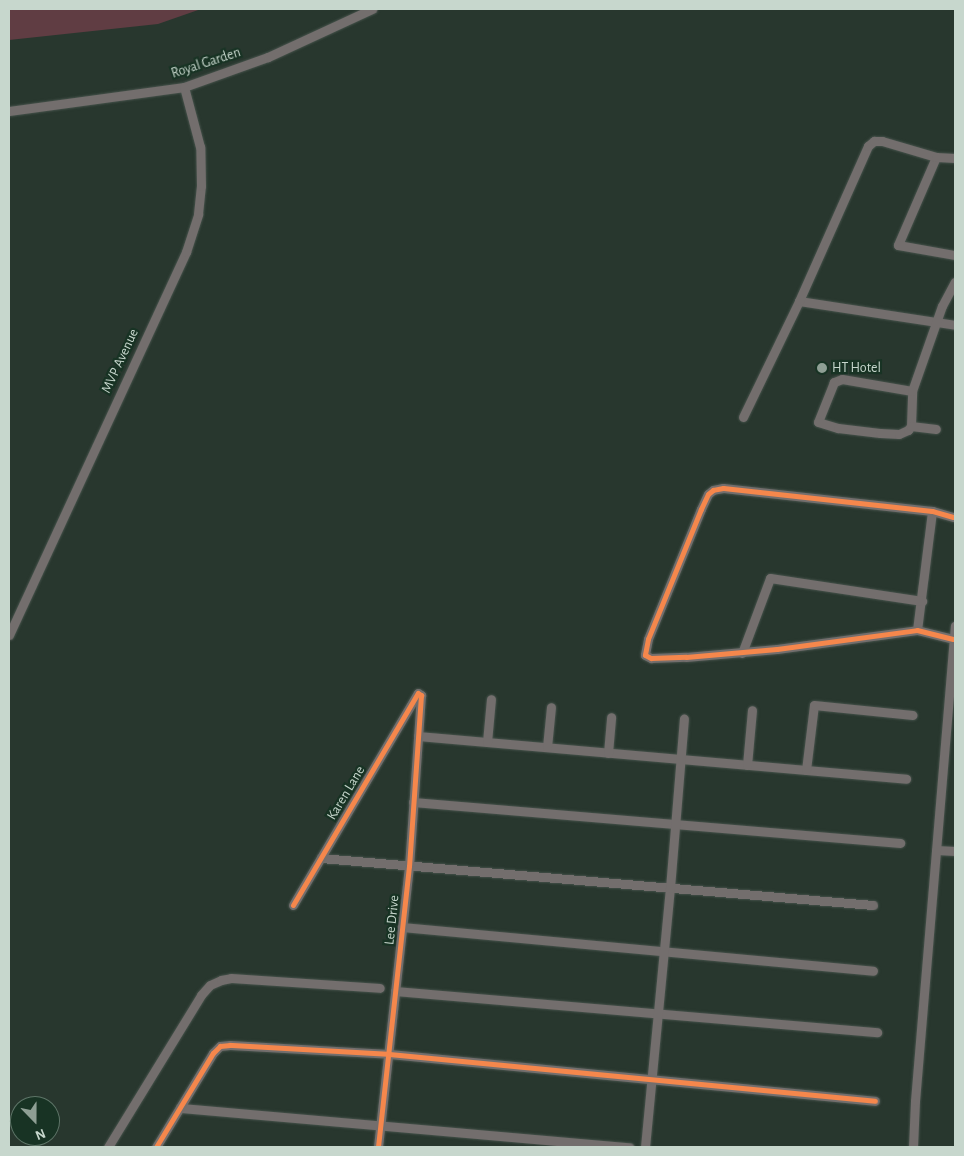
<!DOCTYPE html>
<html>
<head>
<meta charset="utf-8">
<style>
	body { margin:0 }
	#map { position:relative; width:964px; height:1156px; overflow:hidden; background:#28372e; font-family:"Alegreya Sans",sans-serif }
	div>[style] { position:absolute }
	.green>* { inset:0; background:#603d43 }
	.roads { filter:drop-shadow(0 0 1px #46524b) drop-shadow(0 0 1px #46524b) }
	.minor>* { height:9px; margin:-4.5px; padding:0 4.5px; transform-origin:4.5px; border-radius:4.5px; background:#736e6d }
	.cycleway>* { height:5px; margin:-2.5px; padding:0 2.5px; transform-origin:2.5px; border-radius:2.5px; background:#f5874c }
	.dots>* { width:14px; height:14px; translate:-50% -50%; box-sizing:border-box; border:2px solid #183324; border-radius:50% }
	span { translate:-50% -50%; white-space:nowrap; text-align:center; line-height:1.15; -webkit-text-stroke:4.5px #183324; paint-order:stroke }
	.street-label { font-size:14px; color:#c7d7cd }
	.poi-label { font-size:14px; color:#c7d7cd }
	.left { translate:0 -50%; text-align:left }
	.frame { position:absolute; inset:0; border:10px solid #c7d7cd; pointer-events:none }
	.north { position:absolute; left:10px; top:1096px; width:50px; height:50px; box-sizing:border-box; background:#183324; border:1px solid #5e7568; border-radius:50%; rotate:158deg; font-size:14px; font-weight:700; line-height:20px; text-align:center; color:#c7d7cd }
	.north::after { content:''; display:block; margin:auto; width:18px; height:22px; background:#8f9f95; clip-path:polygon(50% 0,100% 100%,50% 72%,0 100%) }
</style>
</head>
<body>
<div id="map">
	<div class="green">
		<div style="clip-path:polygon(9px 9px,201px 9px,158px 24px,9px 40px)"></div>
	</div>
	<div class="roads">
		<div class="minor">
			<div style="left:9px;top:111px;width:177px;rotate:-7.8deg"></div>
			<div style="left:184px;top:87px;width:89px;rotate:-19.7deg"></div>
			<div style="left:268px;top:57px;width:115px;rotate:-24.8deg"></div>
			<div style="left:936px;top:157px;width:96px;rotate:113.4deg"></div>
			<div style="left:898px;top:245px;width:58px;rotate:10deg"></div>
			<div style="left:799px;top:301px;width:158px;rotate:8.7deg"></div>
			<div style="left:912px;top:391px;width:71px;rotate:-170.3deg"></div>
			<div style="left:842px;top:379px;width:9px;rotate:159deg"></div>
			<div style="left:834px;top:382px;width:43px;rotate:111.8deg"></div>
			<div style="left:818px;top:422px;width:21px;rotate:17deg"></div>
			<div style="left:838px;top:428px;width:42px;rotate:6.8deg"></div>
			<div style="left:880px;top:433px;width:19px;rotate:3deg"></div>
			<div style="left:899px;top:434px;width:10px;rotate:-24deg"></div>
			<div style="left:908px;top:430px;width:5px;rotate:-53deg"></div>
			<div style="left:911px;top:426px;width:35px;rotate:-88deg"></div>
			<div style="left:912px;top:391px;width:90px;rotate:-70.6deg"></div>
			<div style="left:942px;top:306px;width:27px;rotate:-62deg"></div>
			<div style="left:743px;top:417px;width:129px;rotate:-64.2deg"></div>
			<div style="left:799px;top:301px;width:170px;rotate:-66deg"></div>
			<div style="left:868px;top:146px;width:8px;rotate:-40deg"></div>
			<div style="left:874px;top:141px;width:8px"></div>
			<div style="left:882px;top:141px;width:56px;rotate:16.5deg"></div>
			<div style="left:936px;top:157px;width:19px;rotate:3deg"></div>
			<div style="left:911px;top:426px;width:25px;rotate:7deg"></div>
			<div style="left:953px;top:517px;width:22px;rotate:-164deg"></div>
			<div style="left:932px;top:511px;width:210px;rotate:-173.7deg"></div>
			<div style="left:723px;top:488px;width:10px;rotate:169deg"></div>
			<div style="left:713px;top:490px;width:6px;rotate:141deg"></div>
			<div style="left:708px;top:494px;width:17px;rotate:115deg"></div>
			<div style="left:701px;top:509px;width:140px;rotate:112.2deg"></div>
			<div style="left:648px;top:639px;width:16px;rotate:101deg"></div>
			<div style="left:645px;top:655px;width:7px;rotate:27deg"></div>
			<div style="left:651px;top:658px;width:35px;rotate:-2deg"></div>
			<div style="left:686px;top:657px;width:91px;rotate:-5deg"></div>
			<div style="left:777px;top:649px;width:141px;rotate:-7.7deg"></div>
			<div style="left:917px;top:630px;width:37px;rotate:14deg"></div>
			<div style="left:917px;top:630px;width:120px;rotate:-82.8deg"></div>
			<div style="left:9px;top:635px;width:422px;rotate:-65.2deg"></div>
			<div style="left:186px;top:252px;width:40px;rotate:-72deg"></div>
			<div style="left:198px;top:214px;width:28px;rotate:-84deg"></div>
			<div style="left:201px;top:186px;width:39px;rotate:-91deg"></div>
			<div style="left:200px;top:147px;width:62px;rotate:-104.9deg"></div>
			<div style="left:742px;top:653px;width:80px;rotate:-69.5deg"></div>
			<div style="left:770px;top:578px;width:154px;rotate:8.6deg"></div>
			<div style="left:418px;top:736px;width:490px;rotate:5deg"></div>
			<div style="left:487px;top:742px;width:43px;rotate:-84.7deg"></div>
			<div style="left:547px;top:747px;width:40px;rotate:-84.3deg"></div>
			<div style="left:608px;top:753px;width:36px;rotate:-85deg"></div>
			<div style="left:747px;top:765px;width:55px;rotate:-84.8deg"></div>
			<div style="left:806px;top:770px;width:65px;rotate:-83deg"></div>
			<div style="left:814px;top:705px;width:99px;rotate:5.8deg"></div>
			<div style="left:413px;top:802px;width:489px;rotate:4.8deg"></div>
			<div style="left:936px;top:850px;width:19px;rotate:3deg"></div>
			<div style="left:321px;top:858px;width:554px;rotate:4.87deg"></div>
			<div style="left:293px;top:905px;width:246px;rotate:-59.5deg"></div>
			<div style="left:418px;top:693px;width:4px;rotate:34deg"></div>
			<div style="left:421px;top:695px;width:171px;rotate:94deg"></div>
			<div style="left:409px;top:866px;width:283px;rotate:96.3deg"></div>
			<div style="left:402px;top:927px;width:473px;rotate:5.3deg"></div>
			<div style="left:395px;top:991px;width:484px;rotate:4.9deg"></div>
			<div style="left:180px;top:1108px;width:451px;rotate:5deg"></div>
			<div style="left:108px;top:1147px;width:178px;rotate:-58.5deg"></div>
			<div style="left:201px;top:995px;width:13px;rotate:-48deg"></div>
			<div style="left:210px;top:985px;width:12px;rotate:-24deg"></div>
			<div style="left:221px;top:980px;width:10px;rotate:-11deg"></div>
			<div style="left:231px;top:978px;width:149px;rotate:3.8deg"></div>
			<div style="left:156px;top:1147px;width:110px;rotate:-58.8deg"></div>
			<div style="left:213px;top:1053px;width:10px;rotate:-45deg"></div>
			<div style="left:220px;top:1046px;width:10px;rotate:-6deg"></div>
			<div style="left:230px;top:1045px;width:159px;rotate:3.2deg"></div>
			<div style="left:389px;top:1054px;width:488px;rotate:5.5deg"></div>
			<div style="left:645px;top:1147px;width:260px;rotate:-84.5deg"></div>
			<div style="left:670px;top:888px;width:170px;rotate:-85.3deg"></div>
			<div style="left:913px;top:1147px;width:46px;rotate:-87.5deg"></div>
			<div style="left:915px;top:1101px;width:477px;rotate:-85.2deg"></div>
		</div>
	</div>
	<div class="cycleway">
		<div style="left:953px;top:517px;width:22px;rotate:-164deg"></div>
		<div style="left:932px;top:511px;width:210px;rotate:-173.7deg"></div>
		<div style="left:723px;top:488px;width:10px;rotate:169deg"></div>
		<div style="left:713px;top:490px;width:6px;rotate:141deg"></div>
		<div style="left:708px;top:494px;width:17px;rotate:115deg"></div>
		<div style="left:701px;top:509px;width:140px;rotate:112.2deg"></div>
		<div style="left:648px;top:639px;width:16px;rotate:101deg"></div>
		<div style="left:645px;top:655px;width:7px;rotate:27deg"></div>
		<div style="left:651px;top:658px;width:35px;rotate:-2deg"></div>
		<div style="left:686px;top:657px;width:91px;rotate:-5deg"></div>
		<div style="left:777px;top:649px;width:141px;rotate:-7.7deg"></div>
		<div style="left:917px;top:630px;width:37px;rotate:14deg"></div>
		<div style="left:293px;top:905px;width:246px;rotate:-59.5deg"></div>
		<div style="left:418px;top:693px;width:4px;rotate:34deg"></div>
		<div style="left:421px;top:695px;width:171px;rotate:94deg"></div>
		<div style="left:409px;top:866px;width:283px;rotate:96.3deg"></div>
		<div style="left:156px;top:1147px;width:110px;rotate:-58.8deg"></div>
		<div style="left:213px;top:1053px;width:10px;rotate:-45deg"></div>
		<div style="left:220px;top:1046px;width:10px;rotate:-6deg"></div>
		<div style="left:230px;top:1045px;width:159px;rotate:3.2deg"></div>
		<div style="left:389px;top:1054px;width:488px;rotate:5.5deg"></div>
	</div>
	<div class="dots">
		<div style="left:822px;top:368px;background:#8f9f95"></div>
	</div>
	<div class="street-label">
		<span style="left:206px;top:63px;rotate:-18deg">Royal Garden</span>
		<span style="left:120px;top:361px;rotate:-65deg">MVP Avenue</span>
		<span style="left:346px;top:793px;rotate:-59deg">Karen Lane</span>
		<span style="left:392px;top:920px;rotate:-84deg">Lee Drive</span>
	</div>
	<div class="poi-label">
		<span class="left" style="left:832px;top:368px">HT Hotel</span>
	</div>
	<div class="frame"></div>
	<div class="north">N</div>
</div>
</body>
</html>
